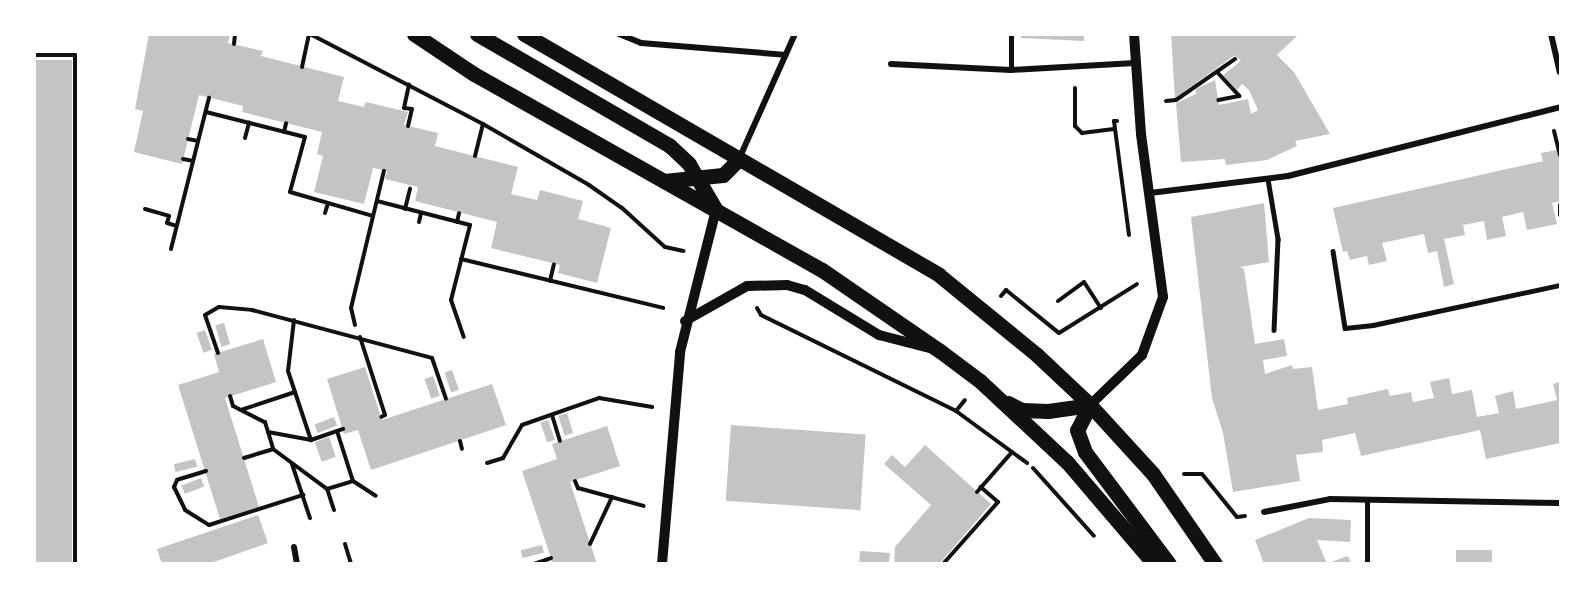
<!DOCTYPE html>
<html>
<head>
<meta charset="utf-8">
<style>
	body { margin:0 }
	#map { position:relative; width:1595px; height:598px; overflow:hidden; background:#fff; font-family:Jost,sans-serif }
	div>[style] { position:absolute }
	.building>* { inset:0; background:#c4c4c4; transform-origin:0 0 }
	.path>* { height:4px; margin:-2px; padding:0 2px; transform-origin:2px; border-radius:2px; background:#111 }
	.service>* { height:4.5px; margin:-2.25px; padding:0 2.25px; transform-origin:2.25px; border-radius:2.25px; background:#111 }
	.minor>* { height:6px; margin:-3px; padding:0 3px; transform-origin:3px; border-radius:3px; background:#111 }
	.tertiary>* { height:10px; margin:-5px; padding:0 5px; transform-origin:5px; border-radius:5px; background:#111 }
	.primary>* { height:15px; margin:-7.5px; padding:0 7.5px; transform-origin:7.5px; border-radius:7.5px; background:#111 }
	span { translate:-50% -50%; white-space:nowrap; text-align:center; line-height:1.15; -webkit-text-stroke:6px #fff; paint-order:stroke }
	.frame { position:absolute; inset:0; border:36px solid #fff; pointer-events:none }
</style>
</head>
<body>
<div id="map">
	<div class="building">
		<div style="clip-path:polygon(149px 34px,230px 34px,228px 43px,263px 51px,261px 56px,344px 77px,338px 101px,364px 107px,366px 102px,408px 112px,404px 125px,438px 133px,435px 146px,518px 167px,511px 194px,537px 200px,540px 190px,583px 201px,578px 219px,611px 228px,597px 283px,558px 273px,560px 265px,491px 248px,497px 222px,415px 201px,418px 187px,385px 179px,387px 171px,373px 168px,364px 204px,314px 192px,323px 156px,317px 154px,322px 132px,242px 112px,243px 106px,199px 95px,182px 164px,134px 152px,143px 111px,135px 109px)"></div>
		<div style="clip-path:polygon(1021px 34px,1084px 34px,1084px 41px,1021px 38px)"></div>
		<div style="clip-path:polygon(1171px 34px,1299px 34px,1277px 55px,1294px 72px,1330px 134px,1295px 141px,1297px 146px,1267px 160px,1226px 165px,1225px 159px,1181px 162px,1176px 103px,1196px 94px,1196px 89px,1215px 80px,1219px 105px,1248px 99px,1251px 114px,1258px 110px,1249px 90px,1242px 84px,1237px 90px,1223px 75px,1241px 61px,1235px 55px,1175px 98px)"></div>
		<div style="left:34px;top:60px;width:38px;height:504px"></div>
		<div style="clip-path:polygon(1557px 150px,1560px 157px,1560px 201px,1552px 203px,1557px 224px,1527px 230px,1523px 212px,1502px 217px,1506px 236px,1487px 240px,1484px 221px,1463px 225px,1465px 235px,1444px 239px,1454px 284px,1444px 287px,1437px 251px,1428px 253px,1424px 234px,1382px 243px,1387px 261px,1369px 265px,1367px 256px,1350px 260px,1347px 251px,1343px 252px,1333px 208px,1543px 161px,1541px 153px)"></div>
		<div style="clip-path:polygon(1264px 203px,1269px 262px,1240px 267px,1244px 269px,1255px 344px,1284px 339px,1287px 356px,1263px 360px,1265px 374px,1292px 365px,1293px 369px,1312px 367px,1318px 410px,1348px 404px,1347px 398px,1388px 389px,1390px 396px,1411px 392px,1413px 402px,1434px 398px,1430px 382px,1449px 378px,1452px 394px,1472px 390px,1477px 417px,1499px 413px,1495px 396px,1513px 391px,1516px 409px,1557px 400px,1553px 384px,1560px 382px,1560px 443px,1486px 459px,1480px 430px,1361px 456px,1355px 433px,1322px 440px,1323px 452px,1296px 455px,1300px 481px,1233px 492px,1223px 433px,1212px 398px,1191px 217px)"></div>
		<div style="left:224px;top:323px;width:22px;height:9px;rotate:74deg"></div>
		<div style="left:205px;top:330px;width:21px;height:9px;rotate:71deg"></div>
		<div style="clip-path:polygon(263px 339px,276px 382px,225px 398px,259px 507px,220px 519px,178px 385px,219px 372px,214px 354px)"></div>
		<div style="clip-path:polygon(365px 367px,382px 420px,492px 384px,506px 425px,371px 470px,358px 430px,344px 434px,327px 379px)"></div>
		<div style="left:452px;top:370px;width:21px;height:8px;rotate:71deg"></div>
		<div style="left:433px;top:376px;width:21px;height:9px;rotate:71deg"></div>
		<div style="left:567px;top:413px;width:21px;height:9px;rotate:73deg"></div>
		<div style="left:334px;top:417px;width:9px;height:21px;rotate:69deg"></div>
		<div style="left:548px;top:420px;width:21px;height:8px;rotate:71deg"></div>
		<div style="left:731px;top:425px;width:135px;height:76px;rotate:4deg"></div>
		<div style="clip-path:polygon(607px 426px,620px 466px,570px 482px,597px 564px,553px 564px,522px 471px,557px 459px,552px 444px)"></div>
		<div style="left:329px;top:437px;width:21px;height:15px;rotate:71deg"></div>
		<div style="clip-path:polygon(925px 445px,991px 504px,939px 564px,894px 564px,895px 547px,931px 505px,884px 464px,892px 455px,905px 467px)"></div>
		<div style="left:195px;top:459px;width:8px;height:22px;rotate:76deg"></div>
		<div style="left:201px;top:478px;width:9px;height:21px;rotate:69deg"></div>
		<div style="clip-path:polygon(258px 515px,268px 543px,208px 564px,162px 564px,157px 549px)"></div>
		<div style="clip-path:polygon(1309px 518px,1351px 520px,1350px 542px,1317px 540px,1327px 564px,1264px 564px,1255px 540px)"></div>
		<div style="left:542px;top:545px;width:8px;height:22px;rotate:76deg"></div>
		<div style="left:1456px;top:550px;width:36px;height:14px"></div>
		<div style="left:860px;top:551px;width:30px;height:11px;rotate:4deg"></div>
		<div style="clip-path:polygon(1348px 556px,1351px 564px,1328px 564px,1328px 563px)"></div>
	</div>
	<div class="path">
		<div style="left:310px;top:34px;width:195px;rotate:27.5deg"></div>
		<div style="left:483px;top:124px;width:122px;rotate:29.9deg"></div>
		<div style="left:589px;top:185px;width:39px;rotate:35deg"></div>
		<div style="left:621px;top:207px;width:59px;rotate:42.3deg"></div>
		<div style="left:665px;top:247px;width:19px;rotate:12deg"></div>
		<div style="left:234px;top:44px;width:10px;rotate:-84deg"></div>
		<div style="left:34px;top:55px;width:41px"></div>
		<div style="left:75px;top:55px;width:509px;rotate:90deg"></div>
		<div style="left:302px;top:67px;width:34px;rotate:-78deg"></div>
		<div style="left:1217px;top:72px;width:33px;rotate:47deg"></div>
		<div style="left:1239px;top:96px;width:21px;rotate:169deg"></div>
		<div style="left:1075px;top:88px;width:38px;rotate:90deg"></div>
		<div style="left:1075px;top:126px;width:10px;rotate:45deg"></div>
		<div style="left:1082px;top:133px;width:32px;rotate:-7deg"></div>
		<div style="left:1166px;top:101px;width:10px;rotate:-6deg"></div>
		<div style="left:1176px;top:100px;width:72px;rotate:-34.8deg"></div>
		<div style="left:206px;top:112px;width:102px;rotate:14.2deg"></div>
		<div style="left:305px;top:137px;width:57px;rotate:105.3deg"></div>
		<div style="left:290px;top:192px;width:86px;rotate:16.1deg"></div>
		<div style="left:1117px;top:121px;width:3px;rotate:180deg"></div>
		<div style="left:1114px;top:121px;width:115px;rotate:82.5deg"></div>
		<div style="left:408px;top:126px;width:17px;rotate:-77deg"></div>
		<div style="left:412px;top:109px;width:8px;rotate:-173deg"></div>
		<div style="left:404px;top:108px;width:24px;rotate:-78deg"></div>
		<div style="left:1554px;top:131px;width:25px;rotate:76deg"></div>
		<div style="left:284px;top:132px;width:9px;rotate:-77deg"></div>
		<div style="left:245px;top:138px;width:16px;rotate:-75deg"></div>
		<div style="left:188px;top:139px;width:10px;rotate:11deg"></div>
		<div style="left:475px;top:156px;width:33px;rotate:-76deg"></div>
		<div style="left:183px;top:159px;width:10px;rotate:11deg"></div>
		<div style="left:377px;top:201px;width:96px;rotate:14.5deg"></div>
		<div style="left:470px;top:225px;width:77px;rotate:104.2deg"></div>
		<div style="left:451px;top:300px;width:39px;rotate:71deg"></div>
		<div style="left:1560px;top:205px;width:10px;rotate:90deg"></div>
		<div style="left:145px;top:209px;width:25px;rotate:16deg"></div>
		<div style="left:169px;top:216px;width:7px;rotate:106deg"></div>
		<div style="left:167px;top:223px;width:10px;rotate:17deg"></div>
		<div style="left:405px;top:209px;width:21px;rotate:-76deg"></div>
		<div style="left:325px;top:213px;width:10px;rotate:-73deg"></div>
		<div style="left:419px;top:222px;width:9px;rotate:-77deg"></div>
		<div style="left:457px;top:222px;width:9px;rotate:-77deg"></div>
		<div style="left:171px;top:249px;width:156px;rotate:-75.9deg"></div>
		<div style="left:461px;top:259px;width:208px;rotate:13.6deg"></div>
		<div style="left:550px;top:281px;width:17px;rotate:-77deg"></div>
		<div style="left:1001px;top:296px;width:8px;rotate:-50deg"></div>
		<div style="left:1006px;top:290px;width:68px;rotate:39.1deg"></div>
		<div style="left:1059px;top:333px;width:92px;rotate:-32.1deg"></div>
		<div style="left:1058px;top:301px;width:32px;rotate:-36deg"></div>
		<div style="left:1084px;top:282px;width:31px;rotate:57deg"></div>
		<div style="left:757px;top:308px;width:8px;rotate:60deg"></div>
		<div style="left:761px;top:315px;width:217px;rotate:26.2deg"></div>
		<div style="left:956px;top:411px;width:88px;rotate:36.2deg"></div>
		<div style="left:294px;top:320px;width:51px;rotate:96.7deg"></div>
		<div style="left:288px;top:371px;width:73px;rotate:71.6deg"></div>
		<div style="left:311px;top:440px;width:34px;rotate:-19deg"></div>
		<div style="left:355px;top:325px;width:17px;rotate:-103deg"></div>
		<div style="left:351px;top:308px;width:141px;rotate:-76.5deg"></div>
		<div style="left:360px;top:337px;width:82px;rotate:72.2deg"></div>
		<div style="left:385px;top:415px;width:4px;rotate:153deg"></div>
		<div style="left:218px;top:353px;width:40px;rotate:-108.9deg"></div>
		<div style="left:205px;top:315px;width:16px;rotate:-30deg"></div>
		<div style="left:219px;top:307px;width:33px;rotate:5deg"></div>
		<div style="left:252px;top:310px;width:186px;rotate:14.9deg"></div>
		<div style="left:432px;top:358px;width:43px;rotate:71.1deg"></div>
		<div style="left:230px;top:396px;width:10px;rotate:73deg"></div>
		<div style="left:233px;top:406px;width:36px;rotate:27deg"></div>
		<div style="left:265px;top:422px;width:28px;rotate:73deg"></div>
		<div style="left:241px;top:410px;width:57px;rotate:-18.4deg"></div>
		<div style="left:956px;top:411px;width:14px;rotate:-51deg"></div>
		<div style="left:552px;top:415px;width:27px;rotate:73deg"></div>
		<div style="left:337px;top:431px;width:52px;rotate:72.3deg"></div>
		<div style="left:353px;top:481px;width:27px;rotate:33deg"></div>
		<div style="left:268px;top:432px;width:44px;rotate:10.5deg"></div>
		<div style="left:460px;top:441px;width:8px;rotate:76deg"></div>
		<div style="left:244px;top:458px;width:30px;rotate:-17deg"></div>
		<div style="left:273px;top:449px;width:67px;rotate:36.5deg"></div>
		<div style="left:487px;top:463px;width:17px;rotate:-17deg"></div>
		<div style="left:503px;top:458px;width:38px;rotate:-60deg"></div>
		<div style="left:522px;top:425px;width:82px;rotate:-19.3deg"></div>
		<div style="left:599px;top:398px;width:54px;rotate:9.6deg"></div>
		<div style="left:292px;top:464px;width:57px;rotate:71.6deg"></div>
		<div style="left:1033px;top:468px;width:91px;rotate:48.1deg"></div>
		<div style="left:206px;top:471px;width:30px;rotate:163deg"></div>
		<div style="left:177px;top:480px;width:8px;rotate:113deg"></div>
		<div style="left:174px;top:487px;width:25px;rotate:64deg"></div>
		<div style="left:185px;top:510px;width:28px;rotate:32deg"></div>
		<div style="left:209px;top:525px;width:99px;rotate:-17.7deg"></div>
		<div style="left:1184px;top:474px;width:18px"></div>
		<div style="left:1202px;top:474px;width:55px;rotate:50.9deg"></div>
		<div style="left:1237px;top:517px;width:8px;rotate:-7deg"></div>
		<div style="left:575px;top:481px;width:8px;rotate:67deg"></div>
		<div style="left:578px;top:488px;width:68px;rotate:15.3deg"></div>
		<div style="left:977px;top:492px;width:53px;rotate:-48.8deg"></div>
		<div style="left:334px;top:510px;width:22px;rotate:-108deg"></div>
		<div style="left:327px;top:489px;width:27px;rotate:-17deg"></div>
		<div style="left:345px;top:544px;width:21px;rotate:73deg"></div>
		<div style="left:590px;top:544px;width:52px;rotate:-64.9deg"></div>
		<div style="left:534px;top:564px;width:18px;rotate:-19deg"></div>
		<div style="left:943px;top:564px;width:83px;rotate:-48.4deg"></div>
		<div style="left:998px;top:502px;width:23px;rotate:-139deg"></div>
	</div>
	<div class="service">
		<div style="left:1011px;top:70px;width:36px;rotate:-90deg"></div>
		<div style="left:1268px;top:179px;width:61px;rotate:80.5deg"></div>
		<div style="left:1278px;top:239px;width:91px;rotate:92.5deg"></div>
		<div style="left:1333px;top:251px;width:78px;rotate:81.1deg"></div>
		<div style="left:1345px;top:328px;width:28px;rotate:-6deg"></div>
		<div style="left:1373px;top:325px;width:191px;rotate:-12.1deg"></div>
		<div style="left:1367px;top:564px;width:64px;rotate:-90deg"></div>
	</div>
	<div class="minor">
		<div style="left:619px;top:34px;width:24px;rotate:22deg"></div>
		<div style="left:641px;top:43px;width:145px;rotate:4.7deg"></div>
		<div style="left:1551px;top:34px;width:39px;rotate:77deg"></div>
		<div style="left:891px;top:64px;width:120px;rotate:2.9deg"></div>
		<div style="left:1011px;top:70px;width:124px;rotate:-3.2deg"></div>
		<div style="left:739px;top:159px;width:137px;rotate:-65.9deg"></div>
		<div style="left:1150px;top:193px;width:139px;rotate:-7deg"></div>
		<div style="left:1288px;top:176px;width:281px;rotate:-14.2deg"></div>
		<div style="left:1264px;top:512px;width:67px;rotate:-11.1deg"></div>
		<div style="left:1330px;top:499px;width:230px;rotate:1deg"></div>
		<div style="left:294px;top:547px;width:17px;rotate:80deg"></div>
	</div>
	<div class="tertiary">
		<div style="left:685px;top:321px;width:71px;rotate:-29.4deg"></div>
		<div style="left:747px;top:286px;width:40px;rotate:-1.4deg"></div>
		<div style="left:787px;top:285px;width:19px;rotate:16deg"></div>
		<div style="left:805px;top:290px;width:87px;rotate:31.3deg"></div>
		<div style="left:879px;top:335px;width:60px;rotate:14.5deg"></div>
		<div style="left:1090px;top:405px;width:72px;rotate:-43.9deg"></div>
		<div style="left:1142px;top:355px;width:62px;rotate:-70.1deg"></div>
		<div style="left:1163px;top:297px;width:164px;rotate:-97.7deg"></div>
		<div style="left:1141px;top:134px;width:100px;rotate:-94deg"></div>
		<div style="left:662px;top:564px;width:213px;rotate:-85.1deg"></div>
		<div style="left:680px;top:352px;width:146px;rotate:-75.8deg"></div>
	</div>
	<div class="primary">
		<div style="left:414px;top:34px;width:72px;rotate:33.7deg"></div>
		<div style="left:474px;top:74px;width:399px;rotate:29.4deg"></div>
		<div style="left:822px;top:270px;width:143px;rotate:34.5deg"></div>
		<div style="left:940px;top:351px;width:50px;rotate:36.9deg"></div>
		<div style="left:980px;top:381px;width:119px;rotate:43deg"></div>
		<div style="left:1067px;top:462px;width:134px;rotate:49.5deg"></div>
		<div style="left:477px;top:34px;width:223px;rotate:30.1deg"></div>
		<div style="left:670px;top:146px;width:26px;rotate:43deg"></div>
		<div style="left:689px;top:164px;width:53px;rotate:59.6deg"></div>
		<div style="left:524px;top:34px;width:480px;rotate:30.1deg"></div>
		<div style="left:939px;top:275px;width:127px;rotate:39.2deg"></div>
		<div style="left:1037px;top:355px;width:73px;rotate:43.3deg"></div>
		<div style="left:1090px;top:405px;width:93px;rotate:47.6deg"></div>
		<div style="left:1153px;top:474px;width:109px;rotate:55.4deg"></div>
		<div style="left:664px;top:181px;width:59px;rotate:-5.8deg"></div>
		<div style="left:723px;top:175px;width:23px;rotate:-45deg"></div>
		<div style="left:1008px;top:403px;width:16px;rotate:27deg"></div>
		<div style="left:1022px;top:410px;width:26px;rotate:2deg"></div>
		<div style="left:1048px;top:411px;width:42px;rotate:-8.1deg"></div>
		<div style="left:1090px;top:405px;width:28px;rotate:117deg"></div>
		<div style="left:1077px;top:430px;width:23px;rotate:70deg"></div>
		<div style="left:1085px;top:452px;width:140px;rotate:53.1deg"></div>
	</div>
	<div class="frame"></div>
</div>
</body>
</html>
